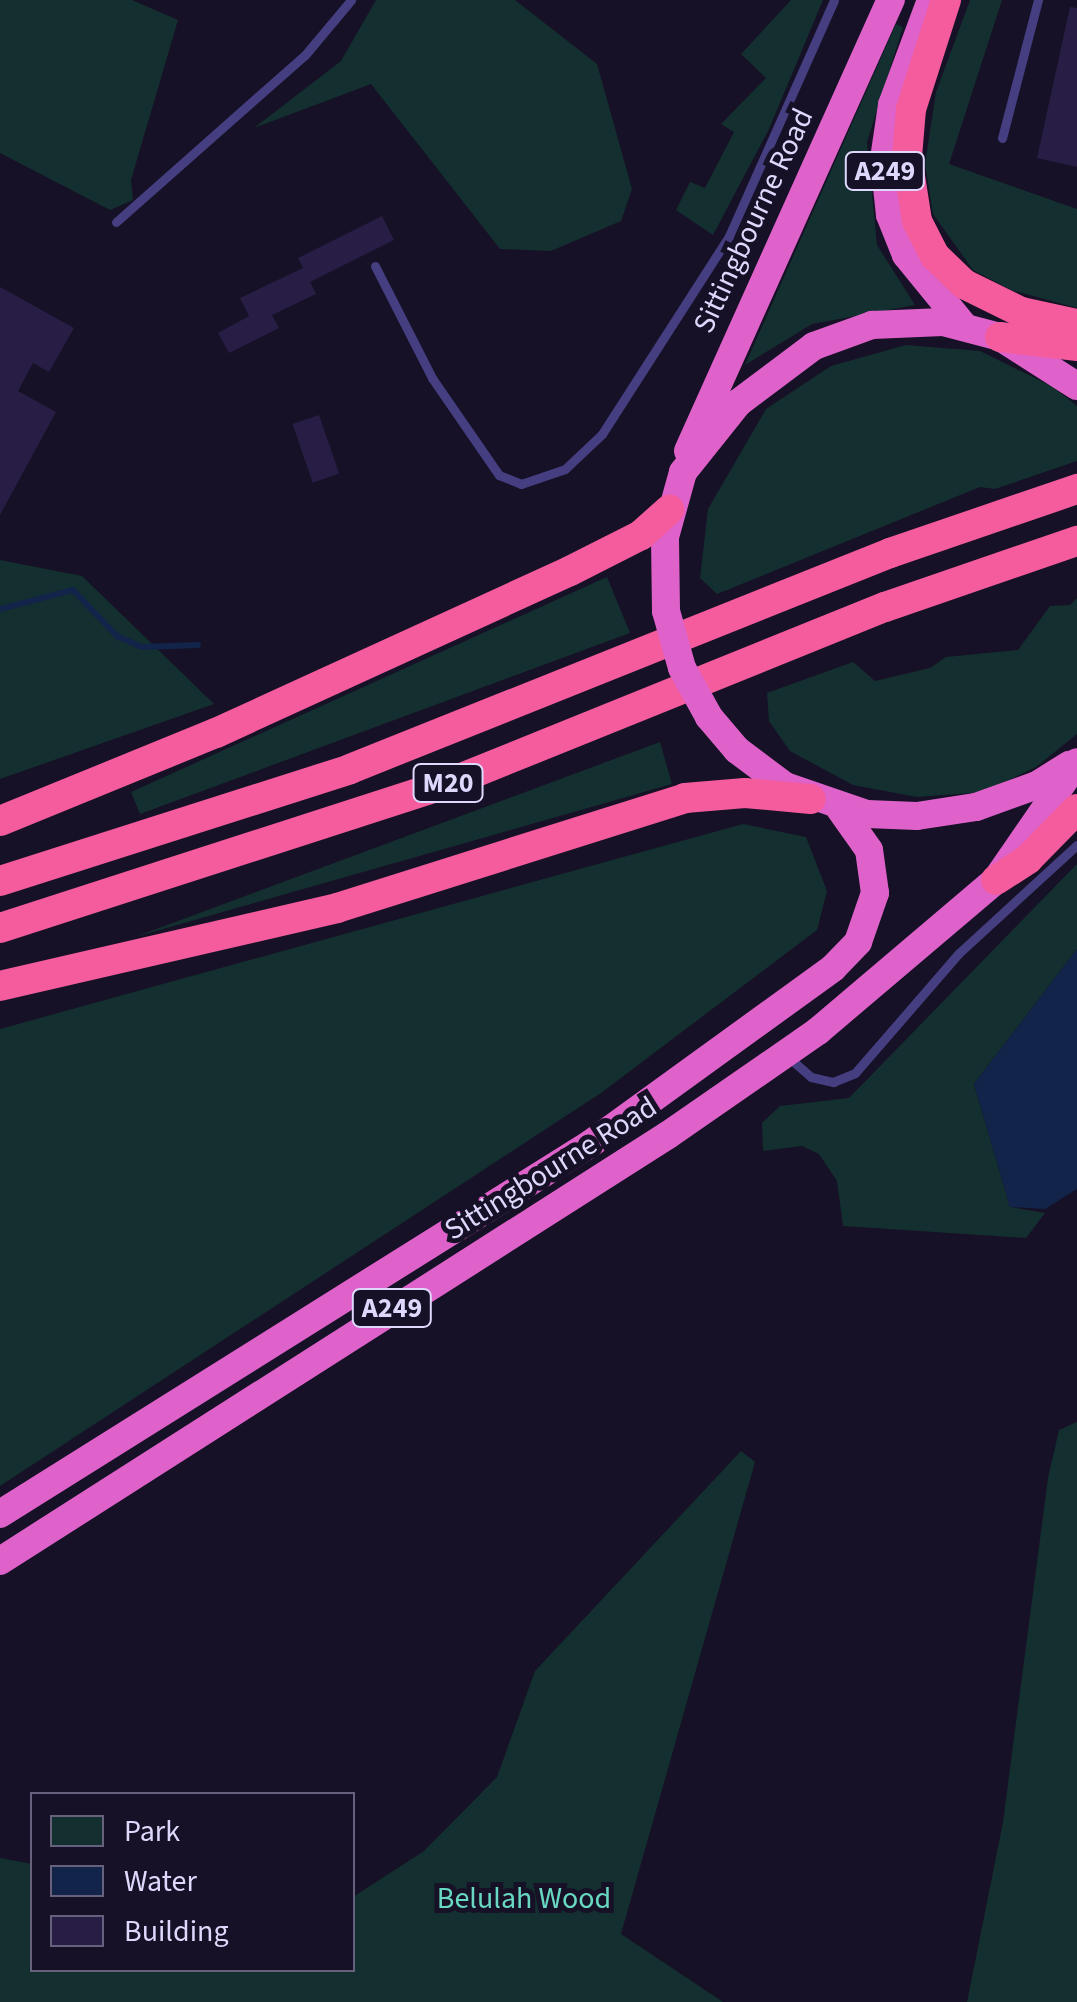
<!DOCTYPE html>
<html>
<head>
<meta charset="utf-8">
<style>
	body { margin:0 }
	#map { position:relative; width:1077px; height:2002px; overflow:hidden; background:#161126; font-family:"Source Sans 3",sans-serif }
	div>[style] { position:absolute }
	.green>* { inset:0; background:#142f2f }
	.water>* { inset:0; background:#122449 }
	.stream>* { height:6px; margin:-3px; padding:0 3px; transform-origin:3px; border-radius:3px; background:#122449 }
	.building>* { inset:0; background:#281e45; transform-origin:0 0 }
	.service>* { height:9px; margin:-4.5px; padding:0 4.5px; transform-origin:4.5px; border-radius:4.5px; background:#453f81 }
	.trunk>* { height:28px; margin:-14px; padding:0 14px; transform-origin:14px; border-radius:14px; background:#de62c9 }
	.motorway>* { height:30px; margin:-15px; padding:0 15px; transform-origin:15px; border-radius:15px; background:#f45c9d }
	.trunk-bridge>* { height:28px; margin:-14px; padding:0 14px; transform-origin:14px; border-radius:14px; background:#de62c9 }
	span { translate:-50% -50%; white-space:nowrap; text-align:center; line-height:1.15; -webkit-text-stroke:10px #161126; paint-order:stroke }
	.shield-label span { padding:2px 8px; background:#161126; border:2px solid; border-radius:8px; -webkit-text-stroke-width:0 }
	.shield-label { font-size:28px; color:#ded8fc; font-weight:700 }
	.street-label { font-size:30px; color:#ded8fc }
	.park-label { font-size:30px; color:#68d8c2 }
	.legend { position:absolute; left:30px; top:1792px; width:325px; height:180px; box-sizing:border-box; background:#161126; border:2px solid #66617c; margin:0; padding:12px 18px; list-style:none; font-size:30px; color:#ded8fc }
	.legend li { display:flex; align-items:center; gap:20px; height:50px }
	.legend b { width:50px; border:2px solid #66617c }
</style>
</head>
<body>
<div id="map">
	<div class="green">
		<div style="clip-path:polygon(0 0,132px 0,178px 20px,131px 180px,133px 200px,110px 210px,0 153px)"></div>
		<div style="clip-path:polygon(376px 0,515px 0,597px 64px,632px 189px,621px 221px,551px 251px,500px 249px,371px 84px,254px 128px,341px 61px)"></div>
		<div style="clip-path:polygon(791px 0,823px 0,769px 129px,713px 235px,676px 210px,690px 182px,705px 188px,734px 132px,721px 124px,766px 78px,741px 54px)"></div>
		<div style="clip-path:polygon(970px 0,1002px 0,949px 164px,1077px 209px,1077px 308px,1011px 290px,973px 270px,933px 214px,925px 164px,936px 92px)"></div>
		<div style="clip-path:polygon(896px 24px,903px 27px,867px 142px,877px 245px,915px 305px,812px 324px,745px 365px)"></div>
		<div style="clip-path:polygon(906px 345px,980px 351px,1053px 387px,1077px 406px,1077px 461px,995px 489px,980px 487px,717px 594px,700px 578px,708px 509px,766px 409px,831px 366px)"></div>
		<div style="clip-path:polygon(0 560px,82px 576px,214px 704px,0 779px)"></div>
		<div style="clip-path:polygon(607px 577px,630px 633px,140px 814px,131px 792px)"></div>
		<div style="clip-path:polygon(1077px 598px,1077px 734px,1036px 767px,984px 792px,917px 797px,853px 785px,790px 751px,769px 721px,767px 693px,853px 662px,875px 681px,930px 668px,946px 657px,1018px 650px,1050px 606px,1070px 605px)"></div>
		<div style="clip-path:polygon(660px 742px,672px 784px,135px 937px)"></div>
		<div style="clip-path:polygon(743px 824px,806px 837px,827px 891px,817px 930px,601px 1093px,0 1486px,0 1029px)"></div>
		<div style="clip-path:polygon(1077px 864px,1077px 949px,974px 1084px,1010px 1207px,1045px 1213px,1026px 1238px,843px 1226px,837px 1181px,819px 1154px,802px 1146px,763px 1151px,762px 1123px,780px 1106px,849px 1098px)"></div>
		<div style="clip-path:polygon(1077px 1422px,1077px 2002px,967px 2002px,1003px 1822px,1048px 1478px,1059px 1430px)"></div>
		<div style="clip-path:polygon(741px 1451px,755px 1462px,621px 1934px,723px 2002px,0 2002px,0 1858px,32px 1864px,32px 1970px,352px 1970px,353px 1897px,424px 1851px,497px 1777px,535px 1671px)"></div>
	</div>
	<div class="water">
		<div style="clip-path:polygon(1077px 949px,1077px 1189px,1045px 1209px,1010px 1207px,974px 1084px)"></div>
	</div>
	<div class="stream">
		<div style="left:0;top:609px;width:75px;rotate:-14.6deg"></div>
		<div style="left:73px;top:590px;width:64px;rotate:46.3deg"></div>
		<div style="left:117px;top:636px;width:27px;rotate:24deg"></div>
		<div style="left:142px;top:647px;width:56px;rotate:-2deg"></div>
	</div>
	<div class="building">
		<div style="clip-path:polygon(1070px 7px,1077px 8px,1077px 167px,1037px 158px)"></div>
		<div style="clip-path:polygon(382px 216px,394px 240px,310px 282px,316px 294px,272px 315px,279px 328px,229px 353px,218px 333px,249px 316px,240px 298px,303px 268px,298px 258px)"></div>
		<div style="clip-path:polygon(0 287px,74px 328px,49px 372px,33px 363px,18px 391px,56px 412px,0 515px)"></div>
		<div style="left:319px;top:415px;width:62px;height:28px;rotate:71deg"></div>
	</div>
	<div class="service">
		<div style="left:1002px;top:138px;width:143px;rotate:-75.4deg"></div>
		<div style="left:116px;top:222px;width:252px;rotate:-41.5deg"></div>
		<div style="left:305px;top:55px;width:72px;rotate:-50.1deg"></div>
		<div style="left:375px;top:266px;width:126px;rotate:63deg"></div>
		<div style="left:432px;top:378px;width:118px;rotate:55.4deg"></div>
		<div style="left:499px;top:475px;width:24px;rotate:22deg"></div>
		<div style="left:521px;top:484px;width:46px;rotate:-18.8deg"></div>
		<div style="left:565px;top:469px;width:51px;rotate:-43.4deg"></div>
		<div style="left:602px;top:434px;width:235px;rotate:-57.3deg"></div>
		<div style="left:729px;top:236px;width:258px;rotate:-66deg"></div>
		<div style="left:788px;top:1057px;width:30px;rotate:41deg"></div>
		<div style="left:811px;top:1077px;width:23px;rotate:13deg"></div>
		<div style="left:833px;top:1082px;width:24px;rotate:-22deg"></div>
		<div style="left:855px;top:1073px;width:159px;rotate:-49.1deg"></div>
		<div style="left:959px;top:953px;width:160px;rotate:-42.5deg"></div>
	</div>
	<div class="trunk">
		<div style="left:931px;top:0;width:112px;rotate:110.4deg"></div>
		<div style="left:892px;top:105px;width:55px;rotate:98.4deg"></div>
		<div style="left:884px;top:159px;width:56px;rotate:83.9deg"></div>
		<div style="left:890px;top:215px;width:43px;rotate:68.2deg"></div>
		<div style="left:906px;top:255px;width:90px;rotate:50.8deg"></div>
		<div style="left:688px;top:451px;width:495px;rotate:-65.8deg"></div>
		<div style="left:666px;top:611px;width:74px;rotate:-90.8deg"></div>
		<div style="left:665px;top:537px;width:67px;rotate:-74.5deg"></div>
		<div style="left:683px;top:472px;width:88px;rotate:-51.4deg"></div>
		<div style="left:738px;top:403px;width:95px;rotate:-36.9deg"></div>
		<div style="left:814px;top:346px;width:62px;rotate:-19.9deg"></div>
		<div style="left:872px;top:325px;width:71px;rotate:-2.4deg"></div>
		<div style="left:943px;top:322px;width:59px;rotate:14.7deg"></div>
		<div style="left:1000px;top:337px;width:91px;rotate:32.5deg"></div>
		<div style="left:709px;top:717px;width:43px;rotate:49.7deg"></div>
		<div style="left:737px;top:750px;width:60px;rotate:36.9deg"></div>
		<div style="left:785px;top:786px;width:87px;rotate:18.9deg"></div>
		<div style="left:867px;top:814px;width:50px;rotate:2.3deg"></div>
		<div style="left:917px;top:816px;width:60px;rotate:-8.7deg"></div>
		<div style="left:976px;top:807px;width:65px;rotate:-19.8deg"></div>
		<div style="left:1037px;top:785px;width:38px;rotate:-32deg"></div>
		<div style="left:0;top:1514px;width:696px;rotate:-32.09deg"></div>
		<div style="left:590px;top:1144px;width:300px;rotate:-35.9deg"></div>
		<div style="left:833px;top:968px;width:36px;rotate:-46deg"></div>
		<div style="left:858px;top:942px;width:52px;rotate:-70.9deg"></div>
		<div style="left:875px;top:893px;width:43px;rotate:-97.9deg"></div>
		<div style="left:869px;top:850px;width:50px;rotate:-125.3deg"></div>
		<div style="left:0;top:1561px;width:792px;rotate:-32.53deg"></div>
		<div style="left:668px;top:1135px;width:183px;rotate:-34.7deg"></div>
		<div style="left:818px;top:1031px;width:233px;rotate:-40.3deg"></div>
		<div style="left:996px;top:880px;width:143px;rotate:-55.5deg"></div>
	</div>
	<div class="motorway">
		<div style="left:946px;top:0;width:114px;rotate:107.8deg"></div>
		<div style="left:911px;top:109px;width:48px;rotate:94.8deg"></div>
		<div style="left:907px;top:157px;width:65px;rotate:81.1deg"></div>
		<div style="left:917px;top:221px;width:39px;rotate:63deg"></div>
		<div style="left:935px;top:256px;width:40px;rotate:44deg"></div>
		<div style="left:964px;top:284px;width:64px;rotate:26.2deg"></div>
		<div style="left:1021px;top:312px;width:57px;rotate:12.1deg"></div>
		<div style="left:1000px;top:337px;width:78px;rotate:6.7deg"></div>
		<div style="left:0;top:821px;width:233px;rotate:-22.2deg"></div>
		<div style="left:216px;top:733px;width:389px;rotate:-24.6deg"></div>
		<div style="left:570px;top:571px;width:80px;rotate:-26.9deg"></div>
		<div style="left:641px;top:535px;width:38px;rotate:-42deg"></div>
		<div style="left:996px;top:880px;width:38px;rotate:-33deg"></div>
		<div style="left:1028px;top:859px;width:70px;rotate:-45.6deg"></div>
		<div style="left:0;top:881px;width:367px;rotate:-17.7deg"></div>
		<div style="left:350px;top:769px;width:582px;rotate:-21.8deg"></div>
		<div style="left:890px;top:553px;width:198px;rotate:-18.9deg"></div>
		<div style="left:0;top:928px;width:466px;rotate:-17.9deg"></div>
		<div style="left:444px;top:785px;width:476px;rotate:-22deg"></div>
		<div style="left:885px;top:607px;width:203px;rotate:-19deg"></div>
		<div style="left:0;top:986px;width:346px;rotate:-13deg"></div>
		<div style="left:337px;top:908px;width:365px;rotate:-17.5deg"></div>
		<div style="left:685px;top:798px;width:60px;rotate:-4.8deg"></div>
		<div style="left:745px;top:793px;width:66px;rotate:5.2deg"></div>
	</div>
	<div class="trunk-bridge">
		<div style="left:666px;top:611px;width:59px;rotate:74.3deg"></div>
		<div style="left:682px;top:668px;width:56px;rotate:61.1deg"></div>
	</div>
	<div class="shield-label">
		<span style="left:885px;top:171px">A249</span>
		<span style="left:448px;top:783px">M20</span>
		<span style="left:392px;top:1308px">A249</span>
	</div>
	<div class="street-label">
		<span style="left:754px;top:221px;rotate:-65deg">Sittingbourne Road</span>
		<span style="left:551px;top:1169px;rotate:-32deg">Sittingbourne Road</span>
	</div>
	<div class="park-label">
		<span style="left:524px;top:1899px">Belulah Wood</span>
	</div>
	<ul class="legend">
	<li><b style="height:28px;background:#142f2f"></b>Park</li>
	<li><b style="height:28px;background:#122449"></b>Water</li>
	<li><b style="height:28px;background:#281e45"></b>Building</li>
	</ul>
</div>
</body>
</html>
